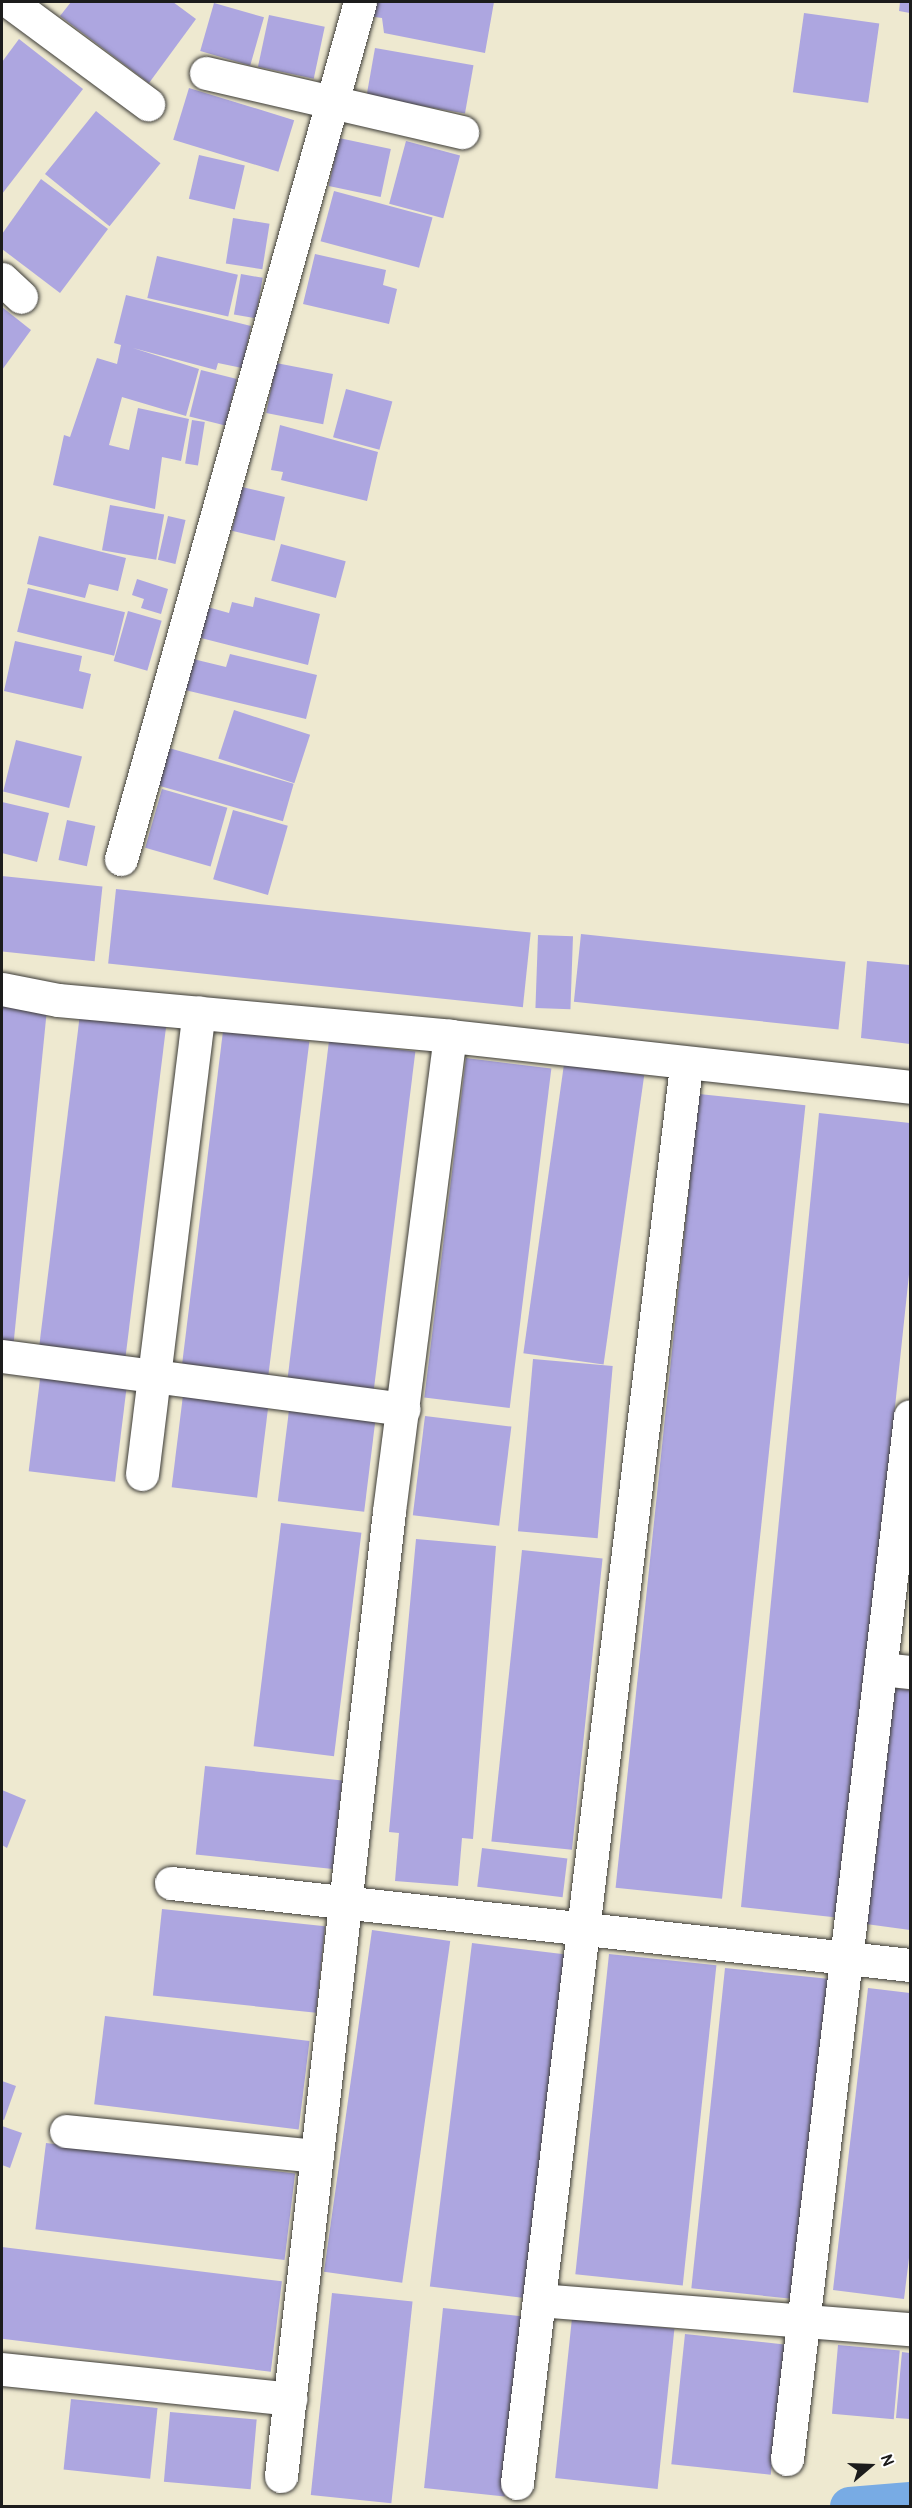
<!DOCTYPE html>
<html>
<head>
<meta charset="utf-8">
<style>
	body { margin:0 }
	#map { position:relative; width:912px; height:2508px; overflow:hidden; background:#eee9d0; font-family:Pangolin,sans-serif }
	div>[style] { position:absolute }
	.canal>* { height:39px; margin:-19.5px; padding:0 19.5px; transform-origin:19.5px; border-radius:19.5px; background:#78abe4 }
	.building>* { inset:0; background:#ada6e0; transform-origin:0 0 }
	.roads { filter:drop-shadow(0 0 2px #3c3b37) drop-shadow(0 0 2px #3c3b37) }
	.street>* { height:33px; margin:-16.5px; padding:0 16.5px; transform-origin:16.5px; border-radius:16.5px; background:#fff }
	span { translate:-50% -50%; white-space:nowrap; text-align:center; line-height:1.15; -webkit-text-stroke:4.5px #fff; paint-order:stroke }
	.frame { position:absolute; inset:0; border:3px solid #1c1c1c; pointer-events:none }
	.north { position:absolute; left:840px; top:2436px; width:60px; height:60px; -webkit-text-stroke:4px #fff; paint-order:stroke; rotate:71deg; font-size:16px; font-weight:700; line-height:24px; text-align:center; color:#1c1c1c }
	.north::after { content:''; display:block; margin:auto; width:21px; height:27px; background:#1c1c1c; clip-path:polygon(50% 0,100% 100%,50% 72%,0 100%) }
</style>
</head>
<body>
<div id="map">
	<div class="canal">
		<div style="left:849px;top:2506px;width:61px;rotate:-4.7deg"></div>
	</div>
	<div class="building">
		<div style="clip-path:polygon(71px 2px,173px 2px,196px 19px,149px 83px,60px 16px)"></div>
		<div style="clip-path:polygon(371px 2px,494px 2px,485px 53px,384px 33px,382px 18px,368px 16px)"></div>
		<div style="clip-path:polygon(900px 2px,910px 2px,910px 13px,899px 11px)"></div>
		<div style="left:214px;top:3px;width:52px;height:50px;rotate:16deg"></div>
		<div style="left:804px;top:13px;width:76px;height:80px;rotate:8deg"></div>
		<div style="left:269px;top:15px;width:57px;height:53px;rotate:12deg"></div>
		<div style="clip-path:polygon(19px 39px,83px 89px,2px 194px,2px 62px)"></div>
		<div style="left:375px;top:48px;width:100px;height:49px;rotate:10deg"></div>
		<div style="left:189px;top:88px;width:110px;height:54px;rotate:17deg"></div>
		<div style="left:96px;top:111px;width:83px;height:81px;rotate:39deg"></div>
		<div style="left:339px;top:138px;width:53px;height:49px;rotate:12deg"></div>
		<div style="left:406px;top:141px;width:56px;height:65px;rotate:15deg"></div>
		<div style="left:199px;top:155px;width:47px;height:45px;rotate:13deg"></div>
		<div style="clip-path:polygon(41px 179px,108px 229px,60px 293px,2px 249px,2px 234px)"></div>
		<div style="left:334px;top:191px;width:102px;height:52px;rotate:15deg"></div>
		<div style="left:233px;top:218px;width:37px;height:46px;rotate:9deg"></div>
		<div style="clip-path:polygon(315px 254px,386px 270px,383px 285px,397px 289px,389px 324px,303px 304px)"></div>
		<div style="left:157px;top:256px;width:83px;height:43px;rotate:13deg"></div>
		<div style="left:241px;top:274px;width:22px;height:41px;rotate:10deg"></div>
		<div style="clip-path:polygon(126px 295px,251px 326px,242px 368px,218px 363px,216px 370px,133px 348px,199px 369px,186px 416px,122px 397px,109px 445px,129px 450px,138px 408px,189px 419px,181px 461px,162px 457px,155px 509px,53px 485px,64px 435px,70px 437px,97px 358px,117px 364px,121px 345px,114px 343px)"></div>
		<div style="clip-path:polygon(2px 307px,31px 330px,2px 370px)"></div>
		<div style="left:276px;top:363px;width:58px;height:51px;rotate:11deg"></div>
		<div style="left:201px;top:370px;width:37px;height:48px;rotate:14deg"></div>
		<div style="left:346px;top:389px;width:48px;height:50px;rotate:15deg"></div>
		<div style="left:192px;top:420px;width:13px;height:44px;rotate:9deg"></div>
		<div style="clip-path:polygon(280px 425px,378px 452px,367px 501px,281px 480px,283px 472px,271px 470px)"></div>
		<div style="left:242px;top:487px;width:44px;height:45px;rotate:13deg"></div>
		<div style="left:110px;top:505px;width:55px;height:46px;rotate:10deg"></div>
		<div style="left:168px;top:516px;width:18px;height:45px;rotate:13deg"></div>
		<div style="clip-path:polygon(39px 536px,126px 558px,118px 591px,89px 584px,85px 598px,27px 584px)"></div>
		<div style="left:281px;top:544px;width:67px;height:38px;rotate:15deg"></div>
		<div style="clip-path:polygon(137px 579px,168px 589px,161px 614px,141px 608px,144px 599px,132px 595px)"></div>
		<div style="left:28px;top:588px;width:100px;height:45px;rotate:14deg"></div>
		<div style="clip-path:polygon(255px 597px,320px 614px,308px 665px,197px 637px,204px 606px,229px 613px,232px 602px,253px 607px)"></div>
		<div style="left:128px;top:611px;width:35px;height:52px;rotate:16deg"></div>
		<div style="clip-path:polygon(15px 641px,82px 656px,79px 671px,91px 674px,83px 709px,4px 691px)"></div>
		<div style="clip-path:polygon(230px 654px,317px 675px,306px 719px,185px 690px,193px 659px,226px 667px)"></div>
		<div style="left:234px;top:710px;width:80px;height:51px;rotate:18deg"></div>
		<div style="left:16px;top:740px;width:68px;height:53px;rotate:14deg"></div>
		<div style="left:162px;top:746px;width:137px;height:39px;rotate:16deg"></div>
		<div style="left:162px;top:789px;width:68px;height:61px;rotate:16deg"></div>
		<div style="clip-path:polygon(2px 802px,49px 813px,37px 862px,2px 853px)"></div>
		<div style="left:233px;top:810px;width:57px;height:72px;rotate:16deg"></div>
		<div style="left:67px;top:820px;width:29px;height:41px;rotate:12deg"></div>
		<div style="left:2px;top:876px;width:101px;height:75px;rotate:6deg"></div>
		<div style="left:116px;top:889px;width:417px;height:75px;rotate:6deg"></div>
		<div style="left:581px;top:934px;width:266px;height:68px;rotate:6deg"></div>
		<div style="left:538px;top:935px;width:35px;height:73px;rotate:2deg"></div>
		<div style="clip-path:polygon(867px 961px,910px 965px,910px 1044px,861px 1038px)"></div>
		<div style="clip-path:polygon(2px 1003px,47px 1009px,13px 1349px,2px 1348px)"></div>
		<div style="left:80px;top:1014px;width:87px;height:342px;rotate:7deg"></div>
		<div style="left:223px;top:1031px;width:87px;height:342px;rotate:7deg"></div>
		<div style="left:329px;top:1041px;width:87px;height:342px;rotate:7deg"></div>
		<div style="left:466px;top:1058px;width:86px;height:342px;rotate:7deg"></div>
		<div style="left:564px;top:1064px;width:81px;height:292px;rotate:8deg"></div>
		<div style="left:699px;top:1094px;width:107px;height:798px;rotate:6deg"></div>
		<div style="clip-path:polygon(819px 1113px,910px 1123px,910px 1265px,841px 1918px,741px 1907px)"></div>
		<div style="left:533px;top:1359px;width:80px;height:173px;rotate:5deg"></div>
		<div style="left:41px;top:1371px;width:87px;height:101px;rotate:7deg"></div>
		<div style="left:184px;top:1387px;width:86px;height:101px;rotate:7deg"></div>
		<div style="left:290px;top:1402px;width:87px;height:100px;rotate:7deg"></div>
		<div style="left:425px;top:1416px;width:87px;height:100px;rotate:7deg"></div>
		<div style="left:281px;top:1523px;width:81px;height:225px;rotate:7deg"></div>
		<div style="clip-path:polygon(416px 1539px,496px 1546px,473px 1839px,462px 1838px,458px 1886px,395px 1881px,399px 1833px,389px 1832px)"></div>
		<div style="left:522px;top:1550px;width:81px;height:293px;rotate:6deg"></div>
		<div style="clip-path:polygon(893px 1688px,910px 1690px,910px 1930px,866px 1924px)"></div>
		<div style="left:205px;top:1766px;width:138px;height:89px;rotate:6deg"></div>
		<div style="clip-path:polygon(2px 1790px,26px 1800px,7px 1848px,2px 1845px)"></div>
		<div style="left:482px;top:1848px;width:86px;height:39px;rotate:7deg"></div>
		<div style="left:162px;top:1909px;width:164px;height:87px;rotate:6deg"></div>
		<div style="left:372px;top:1930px;width:79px;height:345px;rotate:8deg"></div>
		<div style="left:472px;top:1943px;width:95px;height:346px;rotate:7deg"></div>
		<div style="left:609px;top:1954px;width:108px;height:322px;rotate:6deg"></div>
		<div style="left:725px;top:1968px;width:108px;height:322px;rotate:6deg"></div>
		<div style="clip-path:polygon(868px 1988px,910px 1993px,910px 2250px,904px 2299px,833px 2290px)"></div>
		<div style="left:105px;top:2016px;width:206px;height:89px;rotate:7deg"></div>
		<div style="clip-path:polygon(2px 2081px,16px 2086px,4px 2120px,2px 2119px)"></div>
		<div style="clip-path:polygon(2px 2126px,22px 2133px,10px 2168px,2px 2165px)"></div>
		<div style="left:46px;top:2143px;width:251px;height:87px;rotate:7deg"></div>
		<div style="left:2px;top:2247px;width:282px;height:91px;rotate:7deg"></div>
		<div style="left:332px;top:2293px;width:81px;height:203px;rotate:6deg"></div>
		<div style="left:443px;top:2308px;width:81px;height:181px;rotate:6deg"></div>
		<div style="left:572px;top:2318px;width:103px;height:161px;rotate:6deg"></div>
		<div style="left:685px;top:2334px;width:100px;height:131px;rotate:6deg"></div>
		<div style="left:838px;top:2345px;width:62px;height:69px;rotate:5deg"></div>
		<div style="clip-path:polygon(902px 2352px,910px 2353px,910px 2419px,896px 2418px)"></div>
		<div style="left:71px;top:2399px;width:87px;height:71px;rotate:6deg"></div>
		<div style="left:170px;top:2412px;width:87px;height:70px;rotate:5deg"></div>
	</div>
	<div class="roads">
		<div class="street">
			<div style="left:10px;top:2px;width:172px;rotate:36.5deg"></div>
			<div style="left:206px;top:73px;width:263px;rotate:13deg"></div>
			<div style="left:2px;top:279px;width:26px;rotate:43deg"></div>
			<div style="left:121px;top:859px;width:890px;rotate:-74.42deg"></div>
			<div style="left:2px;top:989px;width:57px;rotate:11.1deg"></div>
			<div style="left:58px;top:1000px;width:394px;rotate:5.2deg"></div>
			<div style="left:450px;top:1036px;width:463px;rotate:6.3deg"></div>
			<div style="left:2px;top:1356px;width:405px;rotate:7.5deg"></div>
			<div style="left:142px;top:1474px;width:465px;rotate:-83deg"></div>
			<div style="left:881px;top:1669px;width:29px;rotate:6deg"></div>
			<div style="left:171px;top:1883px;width:744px;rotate:6.33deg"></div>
			<div style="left:66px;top:2131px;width:252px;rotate:5.7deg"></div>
			<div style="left:539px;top:2300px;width:372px;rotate:4.5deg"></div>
			<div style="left:2px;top:2369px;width:290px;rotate:5.9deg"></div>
			<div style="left:787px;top:2459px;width:1050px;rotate:-83.27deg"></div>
			<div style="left:281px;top:2476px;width:971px;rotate:-83.61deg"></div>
			<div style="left:389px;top:1511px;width:479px;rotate:-82.7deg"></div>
			<div style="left:517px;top:2483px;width:1428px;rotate:-83.2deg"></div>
		</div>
	</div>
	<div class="frame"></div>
	<div class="north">N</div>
</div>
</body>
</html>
